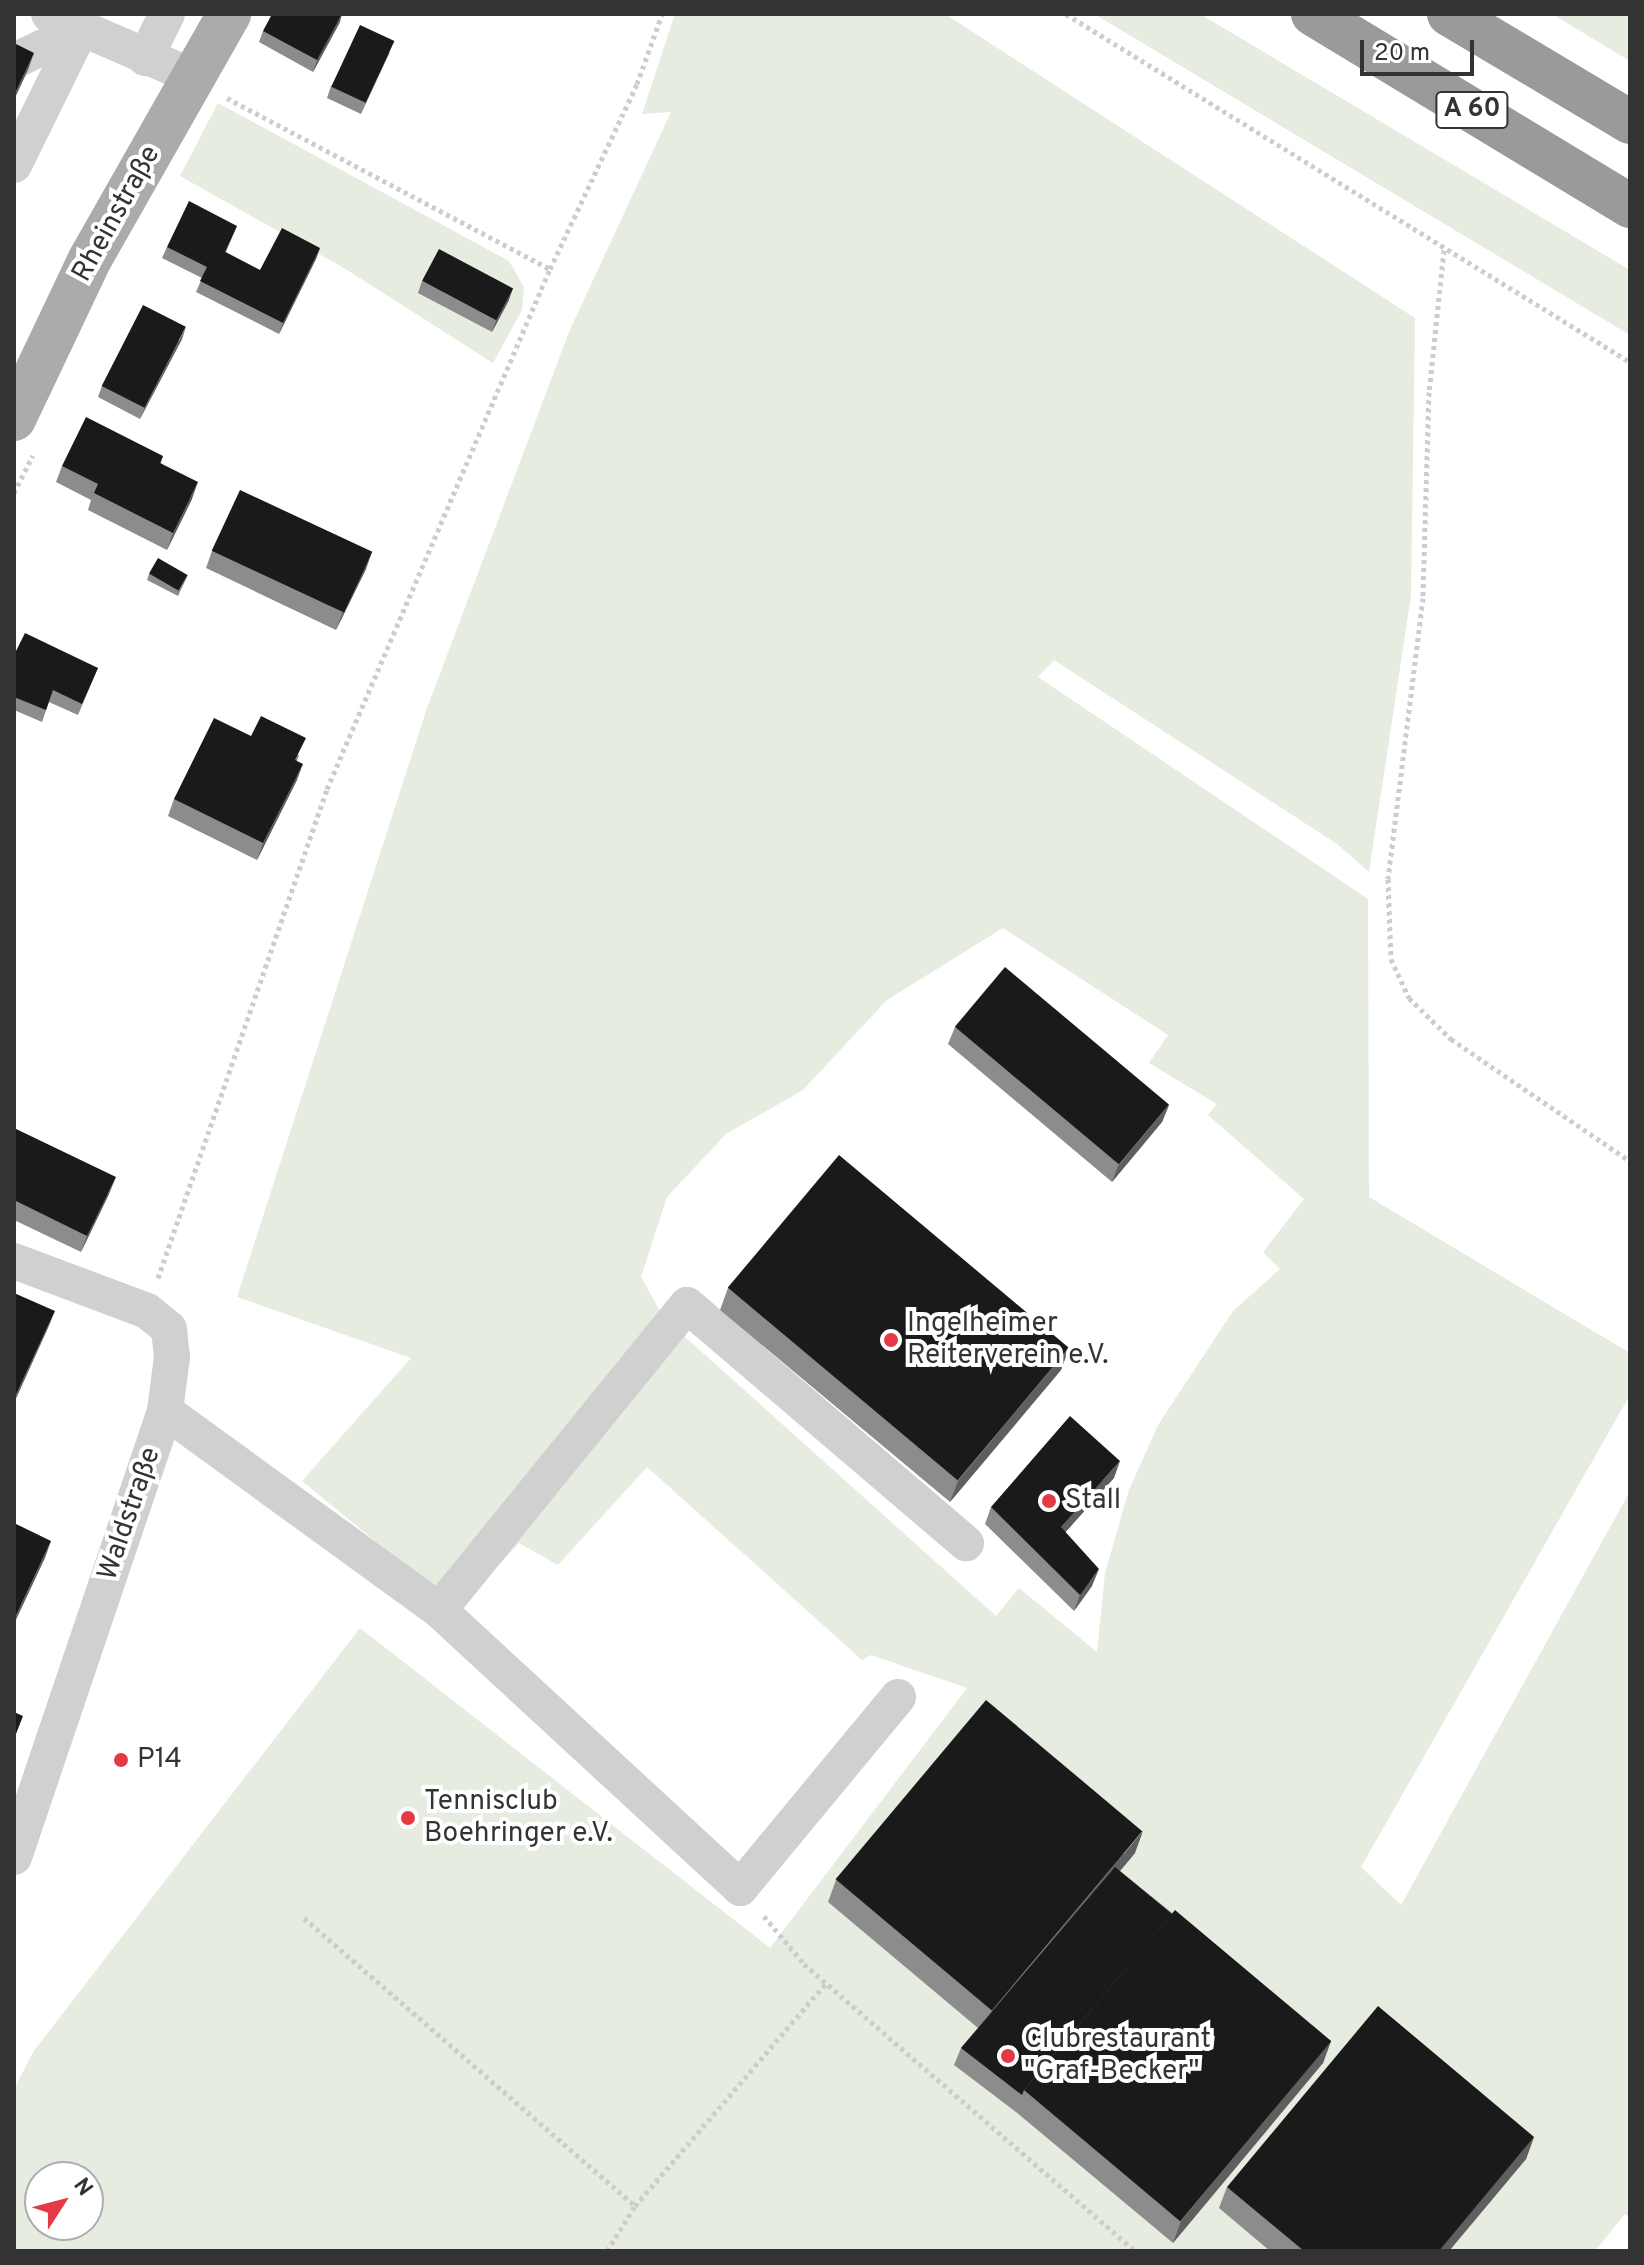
<!DOCTYPE html>
<html>
<head>
<meta charset="utf-8">
<style>
	body { margin:0 }
	#map { position:relative; width:1644px; height:2265px; overflow:hidden; background:#fff; font-family:Overpass,sans-serif }
	div>[style] { position:absolute }
	.green>* { inset:0; background:#e6ecdf }
	.path>* { height:5px; margin-top:-2.5px; transform-origin:0; background:repeating-linear-gradient(90deg,#cdcdcd 0 4px,transparent 0 8px) }
	.minor>* { height:36px; margin:-18px; padding:0 18px; transform-origin:18px; border-radius:18px; background:#d0d0d0 }
	.major>* { height:44px; margin:-22px; padding:0 22px; transform-origin:22px; border-radius:22px; background:#ababab }
	.highway>* { height:44px; margin:-22px; padding:0 22px; transform-origin:22px; border-radius:22px; background:#9a9a9a }
	.wall>* { inset:0; background:#8c8c8c }
	.shaded-wall>* { inset:0; background:#5f5f5f }
	.building>* { inset:0; background:#1a1a1a; transform-origin:0 0 }
	.dots>* { width:22px; height:22px; translate:-50% -50%; box-sizing:border-box; border:4px solid #fff; border-radius:50% }
	span { translate:-50% -50%; white-space:nowrap; text-align:center; line-height:1.15; -webkit-text-stroke:8px #fff; paint-order:stroke }
	.shield-label span { padding:2px 6px; background:#fff; border:2px solid; border-radius:6px; -webkit-text-stroke-width:0 }
	.shield-label { font-size:26px; color:#333; font-weight:700 }
	.street-label { font-size:28px; color:#333 }
	.poi-label { font-size:28px; color:#333 }
	.left { translate:0 -50%; text-align:left }
	.frame { position:absolute; inset:0; border:16px solid #333; pointer-events:none }
	.north { position:absolute; left:24px; top:2161px; width:80px; height:80px; box-sizing:border-box; background:#fff; border:2px solid #adadad; border-radius:50%; rotate:54deg; font-size:22px; font-weight:700; line-height:32px; text-align:center; color:#333 }
	.north::after { content:''; display:block; margin:auto; width:28px; height:36px; background:#e63946; clip-path:polygon(50% 0,100% 100%,50% 72%,0 100%) }
	.scale { position:absolute; left:1360px; top:40px; width:114px; height:36px; box-sizing:border-box; border:4px solid #333; border-top:0; padding-left:10px; font-size:24px; line-height:28px; white-space:nowrap; color:#333; -webkit-text-stroke:6px #fff; paint-order:stroke }
</style>
</head>
<body>
<div id="map">
	<div class="green">
		<div style="clip-path:polygon(evenodd,675px 14px,945px 14px,1415px 318px,1411px 596px,1369px 872px,1337px 844px,1054px 660px,1038px 677px,1368px 899px,1369px 1197px,1630px 1353px,1630px 1395px,1361px 1867px,1401px 1905px,1630px 1491px,1630px 2218px,1625px 2214px,1595px 2251px,14px 2251px,14px 2089px,33px 2052px,360px 1628px,770px 1948px,967px 1688px,871px 1655px,862px 1660px,647px 1467px,558px 1565px,519px 1543px,458px 1609px,302px 1481px,411px 1358px,237px 1297px,426px 711px,569px 332px,671px 112px,642px 114px,675px 14px,1003px 928px,1168px 1035px,1149px 1063px,1217px 1104px,1208px 1115px,1304px 1199px,1263px 1252px,1280px 1269px,1233px 1311px,1158px 1425px,1129px 1490px,1105px 1573px,1097px 1652px,1019px 1588px,996px 1616px,664px 1318px,641px 1277px,667px 1197px,726px 1134px,803px 1090px,887px 1000px,1003px 928px,675px 14px,40px 2177px,88px 2177px,88px 2225px,40px 2225px,40px 2177px)"></div>
		<div style="clip-path:polygon(1094px 14px,1200px 14px,1630px 270px,1630px 335px)"></div>
		<div style="clip-path:polygon(1552px 14px,1630px 14px,1630px 61px)"></div>
		<div style="clip-path:polygon(218px 103px,509px 261px,524px 287px,522px 310px,493px 363px,344px 268px,180px 176px)"></div>
	</div>
	<div class="path">
		<div style="left:1066px;top:14px;width:663px;rotate:31.68deg"></div>
		<div style="left:227px;top:98px;width:365px;rotate:27.9deg"></div>
		<div style="left:550px;top:269px;width:204px;rotate:-64.8deg"></div>
		<div style="left:637px;top:84px;width:74px;rotate:-70.3deg"></div>
		<div style="left:1444px;top:250px;width:143px;rotate:96deg"></div>
		<div style="left:1429px;top:392px;width:206px;rotate:91.7deg"></div>
		<div style="left:1423px;top:598px;width:283px;rotate:97.1deg"></div>
		<div style="left:1388px;top:879px;width:80px;rotate:87.9deg"></div>
		<div style="left:1391px;top:959px;width:43px;rotate:65.2deg"></div>
		<div style="left:1409px;top:998px;width:59px;rotate:44.3deg"></div>
		<div style="left:1451px;top:1039px;width:217px;rotate:34.3deg"></div>
		<div style="left:14px;top:493px;width:42px;rotate:-63.4deg"></div>
		<div style="left:158px;top:1278px;width:517px;rotate:-70.93deg"></div>
		<div style="left:327px;top:789px;width:566px;rotate:-66.79deg"></div>
		<div style="left:764px;top:1916px;width:62px;rotate:50.2deg"></div>
		<div style="left:804px;top:1964px;width:438px;rotate:40.9deg"></div>
		<div style="left:304px;top:1918px;width:439px;rotate:41deg"></div>
		<div style="left:607px;top:2251px;width:53px;rotate:-58.1deg"></div>
		<div style="left:635px;top:2206px;width:294px;rotate:-49.4deg"></div>
	</div>
	<div class="minor">
		<div style="left:49px;top:14px;width:160px;rotate:23.5deg"></div>
		<div style="left:145px;top:58px;width:49px;rotate:-63.4deg"></div>
		<div style="left:14px;top:61px;width:74px;rotate:-25.5deg"></div>
		<div style="left:14px;top:165px;width:152px;rotate:-63.8deg"></div>
		<div style="left:14px;top:1261px;width:142px;rotate:20.6deg"></div>
		<div style="left:147px;top:1311px;width:28px;rotate:39deg"></div>
		<div style="left:169px;top:1329px;width:28px;rotate:84deg"></div>
		<div style="left:172px;top:1357px;width:54px;rotate:97.4deg"></div>
		<div style="left:165px;top:1411px;width:471px;rotate:108.7deg"></div>
		<div style="left:165px;top:1411px;width:339px;rotate:36deg"></div>
		<div style="left:439px;top:1610px;width:410px;rotate:42.7deg"></div>
		<div style="left:740px;top:1888px;width:248px;rotate:-50.4deg"></div>
		<div style="left:439px;top:1610px;width:393px;rotate:-50.9deg"></div>
		<div style="left:687px;top:1305px;width:367px;rotate:40.5deg"></div>
	</div>
	<div class="major">
		<div style="left:14px;top:419px;width:177px;rotate:-64.6deg"></div>
		<div style="left:90px;top:259px;width:282px;rotate:-60.4deg"></div>
	</div>
	<div class="highway">
		<div style="left:1313px;top:14px;width:371px;rotate:31.2deg"></div>
		<div style="left:1449px;top:14px;width:211px;rotate:30.8deg"></div>
	</div>
	<div class="wall">
		<div style="clip-path:polygon(340px 22px,313px 72px,259px 42px,263px 31px)"></div>
		<div style="clip-path:polygon(390px 52px,361px 114px,327px 98px,331px 86px)"></div>
		<div style="clip-path:polygon(237px 226px,226px 252px,260px 270px,320px 248px,316px 259px,279px 334px,196px 292px,202px 278px,162px 258px,167px 247px)"></div>
		<div style="clip-path:polygon(422px 281px,509px 300px,492px 332px,418px 293px)"></div>
		<div style="clip-path:polygon(182px 339px,140px 419px,98px 397px,102px 386px)"></div>
		<div style="clip-path:polygon(163px 456px,161px 463px,192px 499px,167px 550px,88px 510px,91px 500px,56px 482px,62px 466px)"></div>
		<div style="clip-path:polygon(212px 551px,366px 569px,336px 630px,206px 568px)"></div>
		<div style="clip-path:polygon(149px 574px,188px 575px,178px 596px,147px 580px)"></div>
		<div style="clip-path:polygon(14px 655px,98px 668px,78px 715px,49px 702px,42px 722px,14px 710px)"></div>
		<div style="clip-path:polygon(251px 736px,299px 755px,297px 761px,297px 780px,257px 860px,168px 816px,174px 799px)"></div>
		<div style="clip-path:polygon(955px 1027px,1169px 1105px,1162px 1122px,1112px 1182px,948px 1044px)"></div>
		<div style="clip-path:polygon(14px 1128px,109px 1194px,81px 1252px,14px 1220px)"></div>
		<div style="clip-path:polygon(728px 1288px,1069px 1348px,1061px 1370px,950px 1502px,720px 1310px)"></div>
		<div style="clip-path:polygon(1114px 1478px,1065px 1532px,1092px 1586px,1074px 1611px,985px 1524px,991px 1507px)"></div>
		<div style="clip-path:polygon(1135px 1853px,1120px 1871px,1331px 2041px,1323px 2063px,1173px 2243px,1016px 2112px,954px 2065px,961px 2048px,978px 2028px,828px 1902px,836px 1880px)"></div>
		<div style="clip-path:polygon(1534px 2137px,1526px 2159px,1449px 2251px,1270px 2251px,1219px 2208px,1227px 2187px)"></div>
	</div>
	<div class="shaded-wall">
		<div style="clip-path:polygon(342px 14px,340px 22px,313px 72px,317px 60px)"></div>
		<div style="clip-path:polygon(34px 53px,28px 70px,14px 100px,14px 96px)"></div>
		<div style="clip-path:polygon(320px 248px,316px 259px,279px 334px,283px 323px)"></div>
		<div style="clip-path:polygon(513px 288px,509px 300px,492px 332px,496px 321px)"></div>
		<div style="clip-path:polygon(186px 327px,182px 339px,140px 419px,145px 408px)"></div>
		<div style="clip-path:polygon(198px 482px,192px 499px,167px 550px,173px 533px)"></div>
		<div style="clip-path:polygon(372px 552px,366px 569px,336px 630px,342px 614px)"></div>
		<div style="clip-path:polygon(303px 764px,297px 780px,257px 860px,263px 843px)"></div>
		<div style="clip-path:polygon(1169px 1105px,1162px 1122px,1112px 1182px,1118px 1166px)"></div>
		<div style="clip-path:polygon(116px 1177px,109px 1194px,81px 1252px,87px 1236px)"></div>
		<div style="clip-path:polygon(55px 1311px,48px 1328px,14px 1403px,14px 1399px)"></div>
		<div style="clip-path:polygon(1069px 1348px,1061px 1370px,950px 1502px,958px 1481px)"></div>
		<div style="clip-path:polygon(1120px 1461px,1114px 1478px,1055px 1544px,1061px 1527px)"></div>
		<div style="clip-path:polygon(51px 1541px,45px 1558px,14px 1624px,14px 1620px)"></div>
		<div style="clip-path:polygon(1099px 1569px,1092px 1586px,1074px 1611px,1080px 1595px)"></div>
		<div style="clip-path:polygon(1143px 1831px,1135px 1853px,984px 2033px,992px 2011px)"></div>
		<div style="clip-path:polygon(1331px 2041px,1323px 2063px,1173px 2243px,1181px 2221px)"></div>
		<div style="clip-path:polygon(1534px 2137px,1526px 2159px,1449px 2251px,1439px 2251px)"></div>
	</div>
	<div class="building">
		<div style="clip-path:polygon(272px 14px,342px 14px,317px 60px,263px 31px)"></div>
		<div style="left:360px;top:25px;width:38px;height:68px;rotate:25deg"></div>
		<div style="clip-path:polygon(14px 43px,34px 53px,14px 96px)"></div>
		<div style="clip-path:polygon(189px 201px,237px 226px,225px 252px,260px 270px,282px 228px,320px 248px,283px 323px,200px 281px,207px 267px,167px 247px)"></div>
		<div style="left:439px;top:249px;width:84px;height:36px;rotate:28deg"></div>
		<div style="left:143px;top:305px;width:48px;height:91px;rotate:27deg"></div>
		<div style="clip-path:polygon(86px 417px,163px 456px,160px 463px,198px 482px,173px 533px,94px 493px,98px 484px,62px 466px)"></div>
		<div style="left:240px;top:490px;width:146px;height:67px;rotate:25deg"></div>
		<div style="left:158px;top:558px;width:34px;height:18px;rotate:30deg"></div>
		<div style="clip-path:polygon(25px 633px,98px 668px,82px 704px,53px 690px,46px 710px,14px 697px,14px 655px)"></div>
		<div style="clip-path:polygon(261px 716px,306px 738px,295px 760px,303px 764px,263px 843px,174px 799px,214px 718px,251px 736px)"></div>
		<div style="left:1005px;top:967px;width:214px;height:78px;rotate:40deg"></div>
		<div style="clip-path:polygon(14px 1128px,116px 1177px,87px 1236px,14px 1200px)"></div>
		<div style="left:839px;top:1155px;width:300px;height:173px;rotate:40deg"></div>
		<div style="clip-path:polygon(14px 1293px,55px 1311px,14px 1399px)"></div>
		<div style="clip-path:polygon(1070px 1416px,1120px 1461px,1061px 1527px,1099px 1569px,1080px 1595px,991px 1507px)"></div>
		<div style="clip-path:polygon(14px 1523px,51px 1541px,14px 1620px)"></div>
		<div style="left:986px;top:1700px;width:204px;height:234px;rotate:40deg"></div>
		<div style="clip-path:polygon(14px 1712px,23px 1716px,14px 1739px)"></div>
		<div style="clip-path:polygon(1115px 1867px,1172px 1914px,1024px 2090px,1022px 2095px,961px 2048px)"></div>
		<div style="left:1175px;top:1910px;width:204px;height:235px;rotate:40deg"></div>
		<div style="clip-path:polygon(1378px 2006px,1534px 2137px,1439px 2251px,1304px 2251px,1227px 2187px)"></div>
	</div>
	<div class="dots">
		<div style="left:891px;top:1340px;background:#e63946"></div>
		<div style="left:1049px;top:1501px;background:#e63946"></div>
		<div style="left:121px;top:1760px;background:#e63946"></div>
		<div style="left:408px;top:1818px;background:#e63946"></div>
		<div style="left:1008px;top:2056px;background:#e63946"></div>
	</div>
	<div class="shield-label">
		<span style="left:1472px;top:110px">A 60</span>
	</div>
	<div class="street-label">
		<span style="left:117px;top:214px;rotate:-61deg">Rheinstraße</span>
		<span style="left:130px;top:1514px;rotate:-71deg">Waldstraße</span>
	</div>
	<div class="poi-label">
		<span class="left" style="left:907px;top:1340px">Ingelheimer<br>Reiterverein e.V.</span>
		<span class="left" style="left:1065px;top:1501px">Stall</span>
		<span class="left" style="left:137px;top:1760px">P14</span>
		<span class="left" style="left:424px;top:1818px">Tennisclub<br>Boehringer e.V.</span>
		<span class="left" style="left:1024px;top:2056px">Clubrestaurant<br>"Graf-Becker"</span>
	</div>
	<div class="frame"></div>
	<div class="north">N</div>
	<div class="scale">20 m</div>
</div>
</body>
</html>
